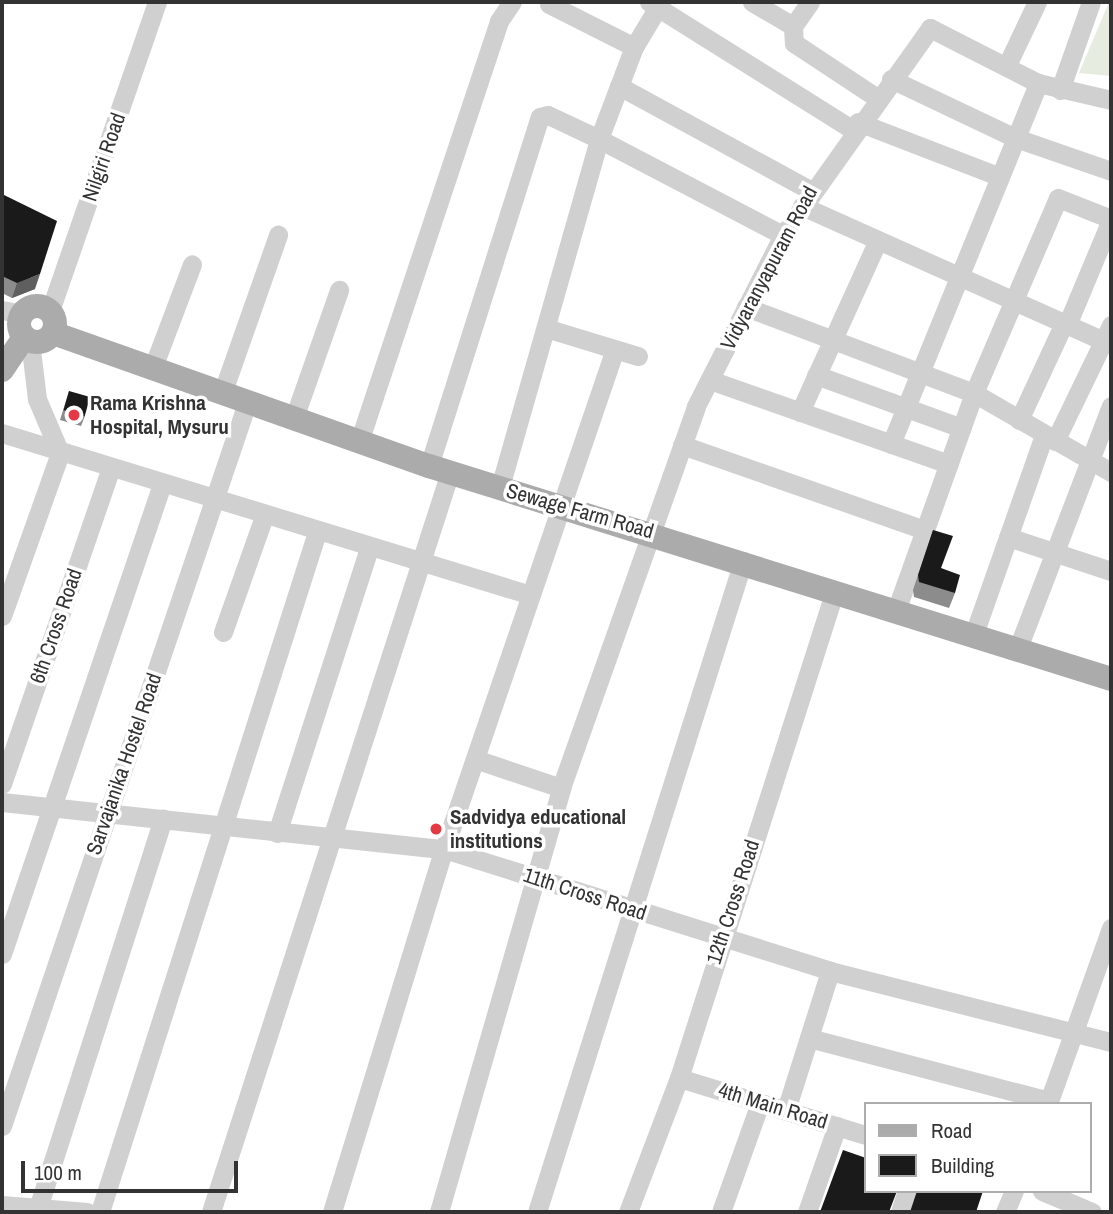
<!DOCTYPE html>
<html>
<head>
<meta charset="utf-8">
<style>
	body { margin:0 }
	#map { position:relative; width:1113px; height:1214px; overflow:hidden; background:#fff; font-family:"Archivo Narrow",sans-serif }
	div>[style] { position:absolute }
	.green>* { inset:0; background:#e6ecdf }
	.minor>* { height:19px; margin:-9.5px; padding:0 9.5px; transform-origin:9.5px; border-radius:9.5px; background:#d0d0d0 }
	.major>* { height:24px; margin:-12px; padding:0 12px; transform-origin:12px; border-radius:12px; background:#ababab }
	.major>.ring { margin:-12px; padding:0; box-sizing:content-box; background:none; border:24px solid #ababab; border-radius:50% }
	.wall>* { inset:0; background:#8c8c8c }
	.shaded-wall>* { inset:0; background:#5f5f5f }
	.building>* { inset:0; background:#1a1a1a; transform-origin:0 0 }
	.dots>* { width:19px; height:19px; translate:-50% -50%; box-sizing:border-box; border:4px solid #fff; border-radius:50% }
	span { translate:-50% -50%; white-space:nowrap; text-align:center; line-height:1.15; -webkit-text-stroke:7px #fff; paint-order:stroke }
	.street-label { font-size:21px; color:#333 }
	.poi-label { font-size:21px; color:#333; font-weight:700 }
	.left { translate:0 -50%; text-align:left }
	.frame { position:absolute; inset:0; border:4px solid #333; pointer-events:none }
	.legend { position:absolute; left:864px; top:1102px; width:228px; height:91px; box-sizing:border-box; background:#fff; border:2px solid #adadad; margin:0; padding:9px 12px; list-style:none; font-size:21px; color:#333 }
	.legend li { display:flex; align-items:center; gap:14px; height:35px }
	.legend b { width:35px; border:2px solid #adadad }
	.scale { position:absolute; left:21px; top:1161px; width:217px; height:32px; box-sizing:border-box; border:4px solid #333; border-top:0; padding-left:9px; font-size:21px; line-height:24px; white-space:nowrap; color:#333; -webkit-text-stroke:5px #fff; paint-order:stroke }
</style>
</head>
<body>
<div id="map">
	<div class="green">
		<div style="clip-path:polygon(1109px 2px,1111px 76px,1079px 73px)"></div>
	</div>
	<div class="minor">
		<div style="left:649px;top:2px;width:241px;rotate:32.1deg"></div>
		<div style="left:752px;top:2px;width:48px;rotate:30.3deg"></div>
		<div style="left:810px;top:2px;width:29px;rotate:125deg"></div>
		<div style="left:793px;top:26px;width:17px;rotate:87deg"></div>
		<div style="left:794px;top:43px;width:100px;rotate:33.5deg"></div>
		<div style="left:549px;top:4px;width:95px;rotate:26.8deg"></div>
		<div style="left:1008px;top:63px;width:68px;rotate:-64.6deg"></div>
		<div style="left:891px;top:79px;width:135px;rotate:25.4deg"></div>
		<div style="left:1013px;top:137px;width:104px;rotate:19.1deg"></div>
		<div style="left:619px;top:86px;width:217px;rotate:28.6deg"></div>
		<div style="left:1060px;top:90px;width:93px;rotate:-70.6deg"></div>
		<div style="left:858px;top:122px;width:150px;rotate:21.1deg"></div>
		<div style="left:802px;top:206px;width:338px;rotate:24.1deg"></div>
		<div style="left:746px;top:307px;width:244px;rotate:20.7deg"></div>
		<div style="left:974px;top:393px;width:158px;rotate:30deg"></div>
		<div style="left:2px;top:310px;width:20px;rotate:11deg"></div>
		<div style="left:50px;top:311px;width:327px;rotate:-70.9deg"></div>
		<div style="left:1067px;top:325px;width:114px;rotate:-67.3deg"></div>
		<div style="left:549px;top:329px;width:93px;rotate:16.9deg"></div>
		<div style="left:152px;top:370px;width:113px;rotate:-69.3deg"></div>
		<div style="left:816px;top:375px;width:155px;rotate:20deg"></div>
		<div style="left:710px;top:380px;width:253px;rotate:19.4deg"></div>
		<div style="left:222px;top:394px;width:169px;rotate:-70.6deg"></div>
		<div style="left:800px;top:412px;width:187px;rotate:-65.6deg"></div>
		<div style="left:294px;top:418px;width:136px;rotate:-70.6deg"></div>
		<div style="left:1019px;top:420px;width:107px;rotate:-65.1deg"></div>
		<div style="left:2px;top:433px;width:553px;rotate:17.03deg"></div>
		<div style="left:1055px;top:441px;width:129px;rotate:-64.2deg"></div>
		<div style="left:359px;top:442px;width:444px;rotate:-71.6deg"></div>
		<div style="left:499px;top:21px;width:23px;rotate:-56deg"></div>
		<div style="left:891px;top:444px;width:390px;rotate:-67.8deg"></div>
		<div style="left:682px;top:445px;width:257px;rotate:19.3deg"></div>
		<div style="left:429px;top:466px;width:366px;rotate:-72.4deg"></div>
		<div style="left:540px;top:117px;width:8px;rotate:-14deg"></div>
		<div style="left:548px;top:115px;width:56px;rotate:25.2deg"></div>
		<div style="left:599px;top:139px;width:208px;rotate:27.6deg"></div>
		<div style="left:500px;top:487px;width:362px;rotate:-74.1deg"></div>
		<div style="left:599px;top:139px;width:98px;rotate:-69.2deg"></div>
		<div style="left:634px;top:47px;width:52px;rotate:-59deg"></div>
		<div style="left:1008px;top:537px;width:108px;rotate:18.3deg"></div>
		<div style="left:897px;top:608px;width:228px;rotate:-70.3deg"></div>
		<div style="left:974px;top:393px;width:212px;rotate:-66.7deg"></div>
		<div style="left:1058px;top:198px;width:57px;rotate:21.6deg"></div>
		<div style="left:2px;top:616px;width:173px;rotate:-70.4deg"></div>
		<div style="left:60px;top:453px;width:59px;rotate:-113.1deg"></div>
		<div style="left:37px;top:399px;width:58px;rotate:-96.9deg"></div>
		<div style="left:223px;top:632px;width:123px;rotate:-70.5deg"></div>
		<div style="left:974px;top:634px;width:211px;rotate:-70.6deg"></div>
		<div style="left:1018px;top:648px;width:259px;rotate:-69deg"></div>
		<div style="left:475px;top:759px;width:91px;rotate:18.6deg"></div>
		<div style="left:2px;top:784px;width:334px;rotate:-71deg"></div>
		<div style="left:2px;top:802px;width:444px;rotate:6.1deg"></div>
		<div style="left:444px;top:849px;width:405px;rotate:17.5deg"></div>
		<div style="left:830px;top:971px;width:290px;rotate:14.2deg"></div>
		<div style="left:277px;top:833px;width:299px;rotate:-72.1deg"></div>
		<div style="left:2px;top:954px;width:496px;rotate:-71.2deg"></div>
		<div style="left:809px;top:1038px;width:248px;rotate:14.7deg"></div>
		<div style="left:679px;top:1078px;width:195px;rotate:17deg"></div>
		<div style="left:1048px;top:1104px;width:187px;rotate:-70.3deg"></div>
		<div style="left:786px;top:1110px;width:146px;rotate:-72.4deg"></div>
		<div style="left:2px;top:1126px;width:763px;rotate:-71.28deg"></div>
		<div style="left:1042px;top:1191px;width:54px;rotate:22.8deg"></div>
		<div style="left:2px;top:1205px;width:85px;rotate:4.7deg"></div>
		<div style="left:38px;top:1208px;width:409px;rotate:-72.2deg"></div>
		<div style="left:100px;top:1212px;width:714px;rotate:-72.3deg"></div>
		<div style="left:211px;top:1212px;width:778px;rotate:-72.1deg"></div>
		<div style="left:332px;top:1212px;width:380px;rotate:-72.9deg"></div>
		<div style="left:444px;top:849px;width:528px;rotate:-71.12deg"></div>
		<div style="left:439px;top:1212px;width:441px;rotate:-73.9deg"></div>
		<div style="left:561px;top:788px;width:405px;rotate:-70.5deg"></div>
		<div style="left:696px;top:406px;width:192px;rotate:-63deg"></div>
		<div style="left:783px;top:235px;width:254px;rotate:-54.6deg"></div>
		<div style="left:930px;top:28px;width:121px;rotate:27deg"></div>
		<div style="left:1038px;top:83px;width:75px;rotate:13.1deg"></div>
		<div style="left:537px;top:1212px;width:683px;rotate:-72.44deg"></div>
		<div style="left:628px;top:1212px;width:143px;rotate:-69.2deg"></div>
		<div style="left:679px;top:1078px;width:512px;rotate:-72.27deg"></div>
		<div style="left:721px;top:1212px;width:116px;rotate:-70.3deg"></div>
		<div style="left:807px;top:1212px;width:91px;rotate:-70.8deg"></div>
		<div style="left:900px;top:1212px;width:22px;rotate:-72deg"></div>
		<div style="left:1005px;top:1212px;width:23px;rotate:-67deg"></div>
	</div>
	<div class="major">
		<div class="ring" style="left:19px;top:306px;width:12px;height:12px"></div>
		<div style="left:53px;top:333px;width:399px;rotate:19.5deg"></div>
		<div style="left:429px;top:466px;width:714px;rotate:17.34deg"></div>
		<div style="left:2px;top:370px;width:40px;rotate:-56deg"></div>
	</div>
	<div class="wall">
		<div style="clip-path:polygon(2px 194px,35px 289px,12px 298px,2px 293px)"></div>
		<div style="clip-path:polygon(69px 391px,85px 416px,81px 426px,60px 420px)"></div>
		<div style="clip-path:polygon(933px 530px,941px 568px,955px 593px,949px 608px,914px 597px,913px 590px)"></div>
	</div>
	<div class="shaded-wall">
		<div style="clip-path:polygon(40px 274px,35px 289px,12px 298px,17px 283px)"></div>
	</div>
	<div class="building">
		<div style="clip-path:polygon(2px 194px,57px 221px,40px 274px,17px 283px,2px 276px)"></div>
		<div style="left:69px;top:391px;width:22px;height:20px;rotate:16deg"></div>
		<div style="clip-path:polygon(933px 530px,953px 536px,941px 568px,960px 575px,955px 593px,919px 582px,918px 575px)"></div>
		<div style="clip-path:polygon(843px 1150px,866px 1158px,866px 1191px,897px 1191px,889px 1212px,820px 1212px)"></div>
		<div style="clip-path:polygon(917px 1191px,983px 1191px,976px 1212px,910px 1212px)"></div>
	</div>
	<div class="dots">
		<div style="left:74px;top:415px;background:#e63946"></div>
		<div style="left:436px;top:829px;background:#e63946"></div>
	</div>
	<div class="street-label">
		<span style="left:104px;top:157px;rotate:-71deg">Nilgiri Road</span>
		<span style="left:769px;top:268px;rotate:-62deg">Vidyaranyapuram Road</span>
		<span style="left:580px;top:511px;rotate:16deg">Sewage Farm Road</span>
		<span style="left:56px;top:626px;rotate:-71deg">6th Cross Road</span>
		<span style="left:124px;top:764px;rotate:-71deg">Sarvajanika Hostel Road</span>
		<span style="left:585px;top:894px;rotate:18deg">11th Cross Road</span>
		<span style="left:733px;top:902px;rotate:-72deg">12th Cross Road</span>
		<span style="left:773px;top:1106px;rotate:17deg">4th Main Road</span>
	</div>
	<div class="poi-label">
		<span class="left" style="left:90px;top:415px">Rama Krishna<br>Hospital, Mysuru</span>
		<span class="left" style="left:450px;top:829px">Sadvidya educational<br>institutions</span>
	</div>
	<div class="frame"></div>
	<ul class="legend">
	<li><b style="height:9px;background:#ababab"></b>Road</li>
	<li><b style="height:19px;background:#1a1a1a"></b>Building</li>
	</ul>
	<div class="scale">100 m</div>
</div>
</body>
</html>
